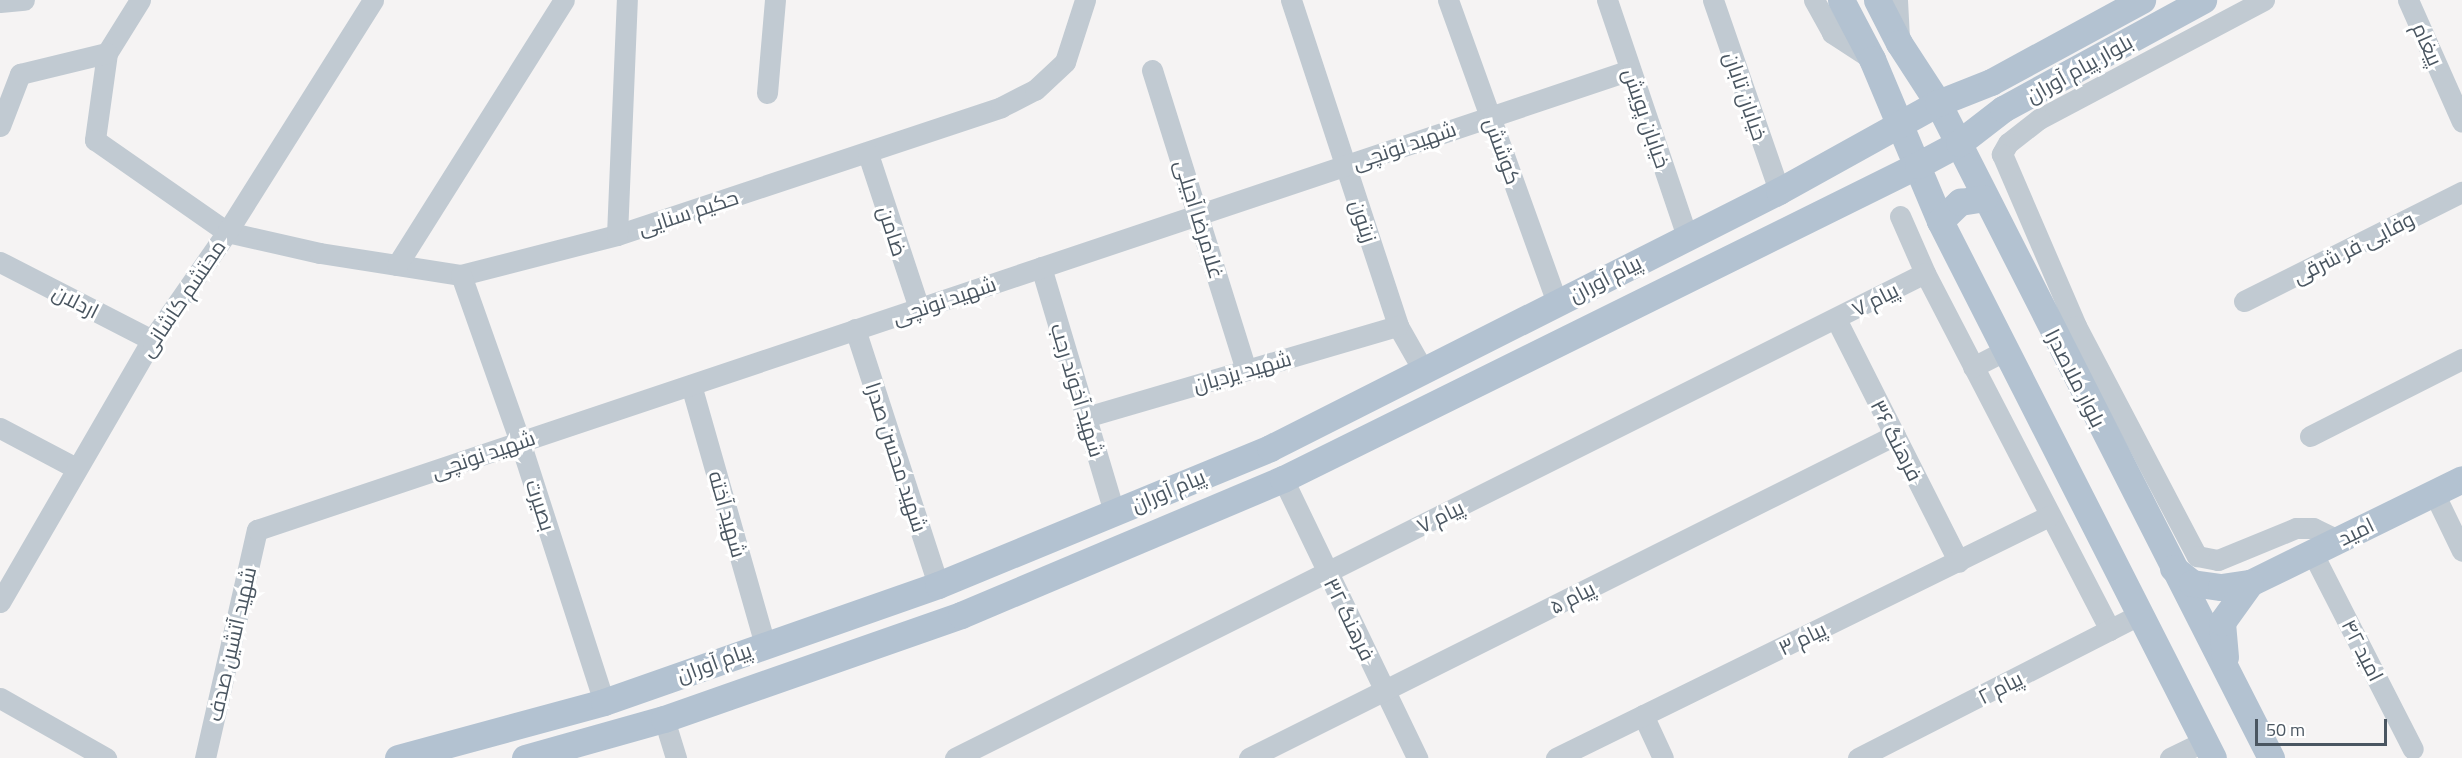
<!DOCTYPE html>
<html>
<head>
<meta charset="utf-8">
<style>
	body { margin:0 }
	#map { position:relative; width:2462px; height:758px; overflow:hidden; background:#f5f3f3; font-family:"Titillium Web",Cairo,sans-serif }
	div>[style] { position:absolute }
	.minor>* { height:21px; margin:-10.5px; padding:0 10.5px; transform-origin:10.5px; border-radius:10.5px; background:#c1cad2 }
	.major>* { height:27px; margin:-13.5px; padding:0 13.5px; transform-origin:13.5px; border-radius:13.5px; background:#b3c2d1 }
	span { translate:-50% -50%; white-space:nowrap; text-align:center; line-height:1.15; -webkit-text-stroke:6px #fff; paint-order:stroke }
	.street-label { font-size:21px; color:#4a5661 }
	.scale { position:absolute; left:2255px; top:719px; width:132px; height:27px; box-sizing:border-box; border:3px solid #4a5661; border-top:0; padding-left:8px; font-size:18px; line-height:21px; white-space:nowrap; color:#4a5661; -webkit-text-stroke:4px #fff; paint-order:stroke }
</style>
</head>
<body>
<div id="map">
	<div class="minor">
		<div style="left:140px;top:0;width:62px;rotate:121.9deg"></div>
		<div style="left:107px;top:53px;width:88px;rotate:97.9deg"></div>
		<div style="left:95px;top:140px;width:161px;rotate:34.9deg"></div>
		<div style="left:227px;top:232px;width:95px;rotate:12.7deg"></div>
		<div style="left:320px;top:253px;width:143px;rotate:8.9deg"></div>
		<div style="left:461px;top:275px;width:161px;rotate:-14.4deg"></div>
		<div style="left:617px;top:235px;width:405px;rotate:-18.4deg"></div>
		<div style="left:1001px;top:107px;width:38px;rotate:-27deg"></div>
		<div style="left:1035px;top:90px;width:41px;rotate:-43deg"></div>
		<div style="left:1065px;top:62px;width:65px;rotate:-72.1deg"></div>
		<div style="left:1291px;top:0;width:343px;rotate:71.8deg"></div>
		<div style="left:1398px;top:326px;width:51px;rotate:60.4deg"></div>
		<div style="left:1448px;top:0;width:321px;rotate:70.2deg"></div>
		<div style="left:1607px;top:0;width:250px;rotate:71.3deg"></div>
		<div style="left:1713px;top:0;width:202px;rotate:70.9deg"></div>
		<div style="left:1814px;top:0;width:38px;rotate:61deg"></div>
		<div style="left:1832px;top:33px;width:48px;rotate:33deg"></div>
		<div style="left:1897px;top:0;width:37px;rotate:87deg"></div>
		<div style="left:2264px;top:0;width:255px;rotate:152.1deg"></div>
		<div style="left:2039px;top:119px;width:39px;rotate:142deg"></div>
		<div style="left:2008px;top:143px;width:13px;rotate:119deg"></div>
		<div style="left:2002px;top:154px;width:187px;rotate:66.7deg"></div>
		<div style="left:2076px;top:326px;width:260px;rotate:62.3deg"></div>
		<div style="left:2197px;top:556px;width:21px;rotate:11deg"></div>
		<div style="left:2218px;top:560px;width:84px;rotate:-22.3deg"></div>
		<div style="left:2296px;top:528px;width:17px"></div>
		<div style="left:2313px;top:528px;width:28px;rotate:26deg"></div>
		<div style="left:2408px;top:0;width:133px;rotate:66.1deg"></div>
		<div style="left:0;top:2px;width:24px;rotate:-5deg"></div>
		<div style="left:1152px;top:70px;width:314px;rotate:72.6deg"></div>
		<div style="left:767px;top:93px;width:93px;rotate:-85.1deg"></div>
		<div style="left:0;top:126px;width:56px;rotate:-69deg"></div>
		<div style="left:20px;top:74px;width:89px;rotate:-13.6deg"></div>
		<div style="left:868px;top:154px;width:162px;rotate:71.7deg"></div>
		<div style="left:1900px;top:216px;width:62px;rotate:66.3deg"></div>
		<div style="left:1925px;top:273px;width:402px;rotate:62.6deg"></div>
		<div style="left:617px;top:235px;width:235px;rotate:-87.6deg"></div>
		<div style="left:0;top:262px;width:171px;rotate:27.2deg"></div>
		<div style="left:397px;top:265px;width:313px;rotate:-57.8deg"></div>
		<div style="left:1041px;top:267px;width:256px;rotate:73.4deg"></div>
		<div style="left:461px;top:275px;width:177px;rotate:70.5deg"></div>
		<div style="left:520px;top:442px;width:273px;rotate:72.1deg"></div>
		<div style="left:2244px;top:301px;width:244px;rotate:-26.6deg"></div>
		<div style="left:1836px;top:319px;width:272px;rotate:63.2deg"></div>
		<div style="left:855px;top:329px;width:269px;rotate:72deg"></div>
		<div style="left:1973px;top:367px;width:37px;rotate:-27deg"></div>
		<div style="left:691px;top:385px;width:269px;rotate:74.1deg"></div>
		<div style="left:1086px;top:417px;width:325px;rotate:-16.3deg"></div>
		<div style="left:0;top:428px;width:86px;rotate:27.8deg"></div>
		<div style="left:2310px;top:436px;width:170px;rotate:-26.9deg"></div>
		<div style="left:1283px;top:479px;width:310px;rotate:64.3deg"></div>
		<div style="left:2434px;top:493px;width:64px;rotate:64.2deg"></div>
		<div style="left:2312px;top:552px;width:221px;rotate:62.9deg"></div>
		<div style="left:0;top:602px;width:303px;rotate:-59.9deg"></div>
		<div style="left:152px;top:340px;width:131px;rotate:-55.2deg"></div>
		<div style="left:227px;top:232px;width:274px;rotate:-57.8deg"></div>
		<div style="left:0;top:698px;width:122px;rotate:29.5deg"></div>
		<div style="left:1643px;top:715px;width:47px;rotate:65.1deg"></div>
		<div style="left:664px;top:719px;width:41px;rotate:72.9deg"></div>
		<div style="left:205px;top:758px;width:234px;rotate:-77.2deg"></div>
		<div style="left:257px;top:530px;width:1448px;rotate:-18.52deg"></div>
		<div style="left:955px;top:758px;width:1084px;rotate:-26.57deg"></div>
		<div style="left:1249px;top:758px;width:722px;rotate:-26.57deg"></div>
		<div style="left:1556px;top:758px;width:549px;rotate:-26.15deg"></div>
		<div style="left:1858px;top:758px;width:318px;rotate:-27deg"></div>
		<div style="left:2170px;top:758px;width:39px;rotate:-26deg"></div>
	</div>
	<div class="major">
		<div style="left:1841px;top:0;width:67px;rotate:62.3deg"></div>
		<div style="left:1872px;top:59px;width:176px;rotate:67.2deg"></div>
		<div style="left:1940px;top:221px;width:602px;rotate:63.05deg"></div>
		<div style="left:1877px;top:0;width:48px;rotate:62.9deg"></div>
		<div style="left:1899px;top:43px;width:72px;rotate:57deg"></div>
		<div style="left:1938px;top:103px;width:735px;rotate:63.05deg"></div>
		<div style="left:1940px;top:221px;width:28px;rotate:-44deg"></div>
		<div style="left:1960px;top:202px;width:24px;rotate:-9deg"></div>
		<div style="left:2173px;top:568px;width:24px;rotate:38deg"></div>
		<div style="left:2192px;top:583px;width:29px;rotate:8deg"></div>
		<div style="left:2221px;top:587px;width:29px;rotate:-8deg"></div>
		<div style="left:2250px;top:583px;width:236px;rotate:-26.1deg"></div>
		<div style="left:2225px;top:657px;width:35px;rotate:-95deg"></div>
		<div style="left:2222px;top:622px;width:48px;rotate:-54.3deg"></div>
		<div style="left:398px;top:758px;width:213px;rotate:-15.2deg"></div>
		<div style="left:604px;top:702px;width:354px;rotate:-19.3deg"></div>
		<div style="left:938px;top:585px;width:359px;rotate:-22.4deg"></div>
		<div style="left:1270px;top:448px;width:570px;rotate:-26.79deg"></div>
		<div style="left:1779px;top:191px;width:182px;rotate:-29deg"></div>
		<div style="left:1938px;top:103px;width:57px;rotate:-21.6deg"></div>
		<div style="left:1991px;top:82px;width:172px;rotate:-28.5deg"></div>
		<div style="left:525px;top:758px;width:144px;rotate:-15.7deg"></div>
		<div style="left:664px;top:719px;width:315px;rotate:-19.3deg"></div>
		<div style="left:961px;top:615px;width:350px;rotate:-22.9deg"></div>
		<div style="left:1283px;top:479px;width:708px;rotate:-26.31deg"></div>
		<div style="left:1918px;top:165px;width:47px;rotate:-28.2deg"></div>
		<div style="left:1959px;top:143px;width:56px;rotate:-37.7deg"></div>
		<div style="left:2003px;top:109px;width:228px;rotate:-28.6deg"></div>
	</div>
	<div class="street-label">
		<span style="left:2428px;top:44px;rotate:66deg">پیغام</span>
		<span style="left:2079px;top:68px;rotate:-29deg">بلوار پیام آوران</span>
		<span style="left:1746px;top:96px;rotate:71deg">خیابان تابان</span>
		<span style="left:1647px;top:118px;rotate:71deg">خیابان پویش</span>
		<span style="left:1404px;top:145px;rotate:-19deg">شهید نونچی</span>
		<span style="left:1503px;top:151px;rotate:70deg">کوشش</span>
		<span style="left:688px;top:212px;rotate:-18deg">حکیم سنایی</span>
		<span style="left:1200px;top:219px;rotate:73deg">غلامرضا آجیلی</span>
		<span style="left:1364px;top:221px;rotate:72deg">زیتون</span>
		<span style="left:893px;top:231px;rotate:72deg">ضامن</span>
		<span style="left:2353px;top:247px;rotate:-27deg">وفایی فر شرقی</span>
		<span style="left:1605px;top:278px;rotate:-27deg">پیام آوران</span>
		<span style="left:182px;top:298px;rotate:-56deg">محتشم کاشانی</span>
		<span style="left:1875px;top:299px;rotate:-27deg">پیام ۷</span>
		<span style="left:944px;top:300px;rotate:-19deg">شهید نونچی</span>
		<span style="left:76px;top:301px;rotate:27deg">اردلان</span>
		<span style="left:1242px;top:371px;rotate:-16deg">شهید یزدیان</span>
		<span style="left:2076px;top:378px;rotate:63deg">بلوار ملاصدرا</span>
		<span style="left:1078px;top:390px;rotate:73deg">شهید آخوند رجب</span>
		<span style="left:1897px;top:440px;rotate:63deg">فرهنگ ۳۶</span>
		<span style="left:483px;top:454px;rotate:-19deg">شهید نونچی</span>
		<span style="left:897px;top:457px;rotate:72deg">شهید محسن صدرا</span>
		<span style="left:1168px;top:490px;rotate:-23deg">پیام آوران</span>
		<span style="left:541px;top:505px;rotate:72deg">بصیرت</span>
		<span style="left:728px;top:514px;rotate:74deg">شهید آخته</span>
		<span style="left:1440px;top:516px;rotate:-26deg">پیام ۷</span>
		<span style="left:2356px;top:531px;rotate:-26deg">امید</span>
		<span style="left:1572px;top:597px;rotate:-27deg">پیام ۵</span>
		<span style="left:1350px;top:619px;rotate:64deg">فرهنگ ۳۲</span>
		<span style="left:1802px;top:638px;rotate:-26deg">پیام ۳</span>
		<span style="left:231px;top:644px;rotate:-77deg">شهید آتشین صدف</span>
		<span style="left:2363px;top:650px;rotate:63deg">امید ۴۲</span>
		<span style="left:714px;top:662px;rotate:-20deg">پیام آوران</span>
		<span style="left:2000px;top:687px;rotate:-27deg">پیام ۲</span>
	</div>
	<div class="scale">50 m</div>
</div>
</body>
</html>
